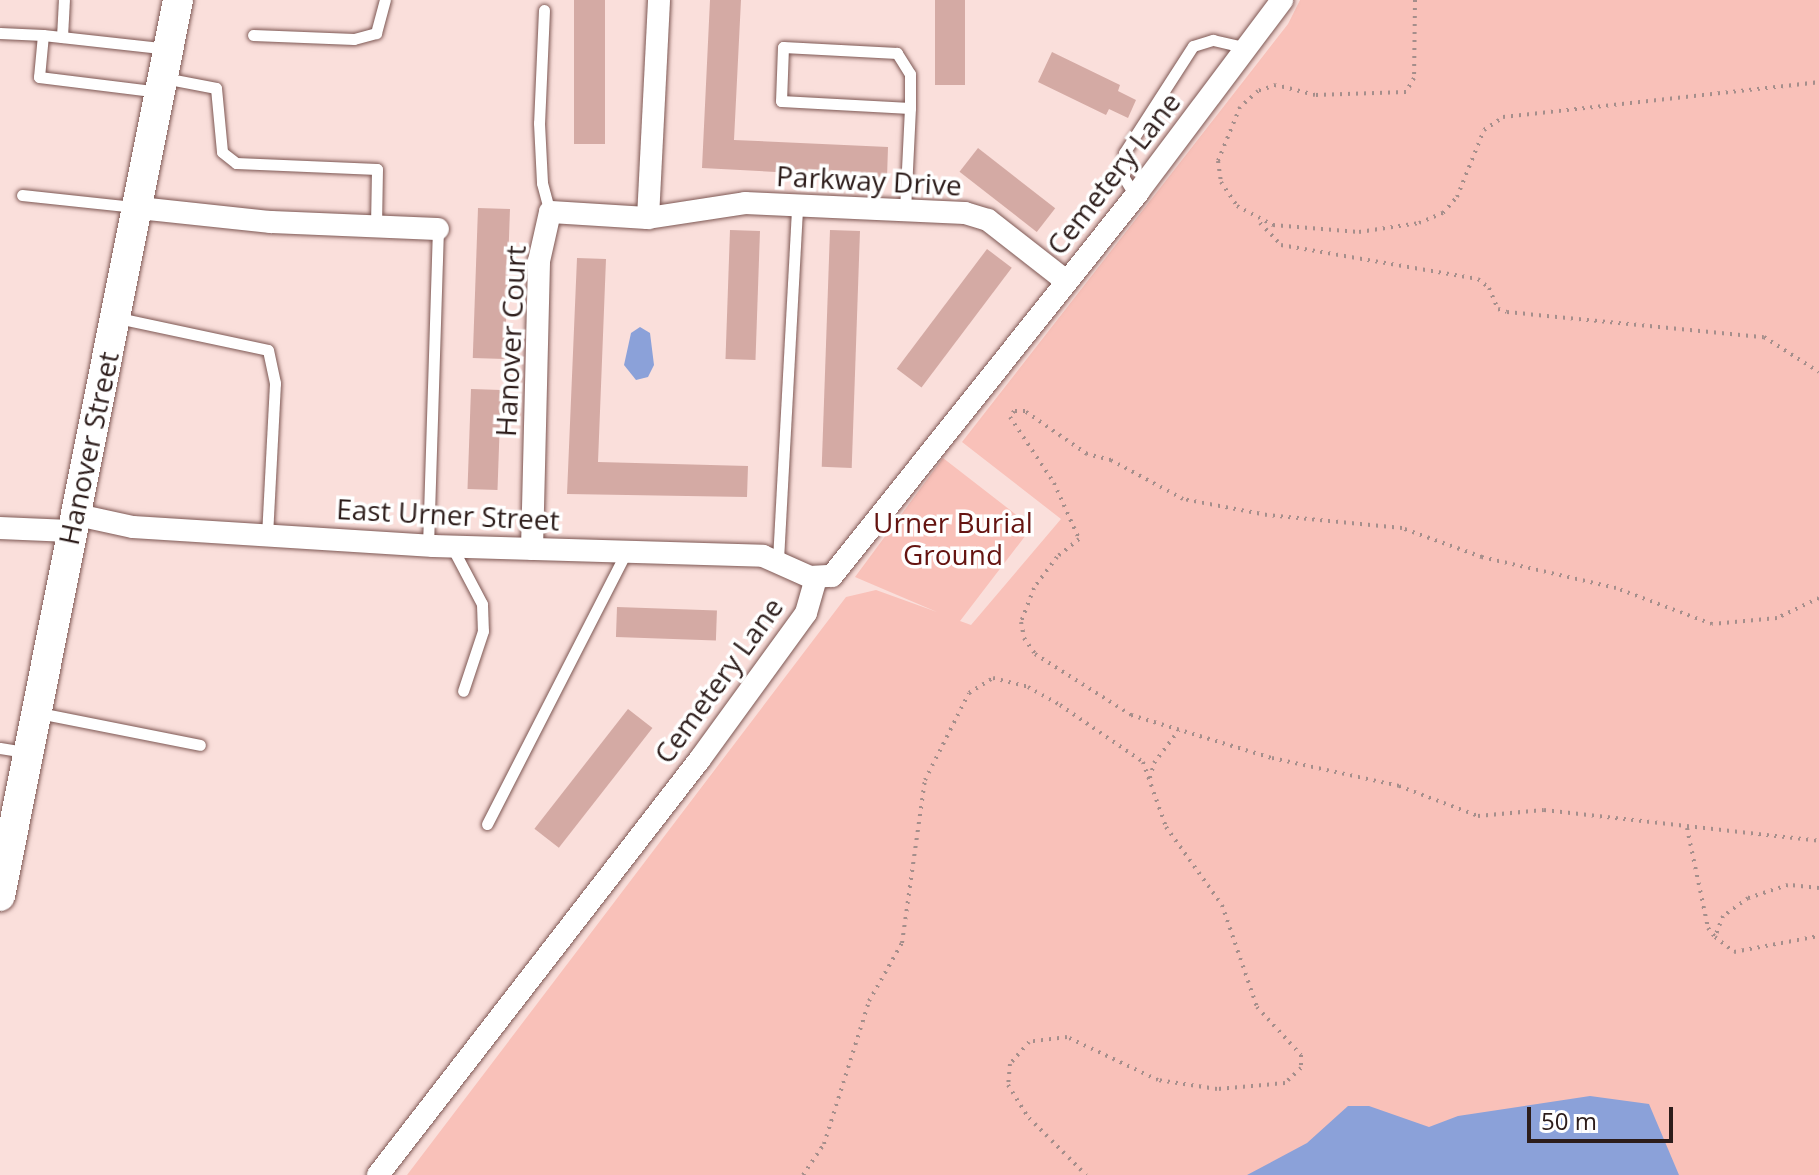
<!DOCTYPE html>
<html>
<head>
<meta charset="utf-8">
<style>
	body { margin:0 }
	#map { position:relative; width:1819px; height:1175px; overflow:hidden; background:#fadfdb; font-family:"Open Sans",sans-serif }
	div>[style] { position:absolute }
	.green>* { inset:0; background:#f9c1b9 }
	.water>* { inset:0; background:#8ba1d9 }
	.building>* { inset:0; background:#d4aaa4; transform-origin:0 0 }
	.path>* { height:4px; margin-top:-2px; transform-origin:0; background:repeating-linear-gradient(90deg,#a58e8b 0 2px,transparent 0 8px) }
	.roads { filter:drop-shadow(0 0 2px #7d5753) drop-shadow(0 0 2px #7d5753) }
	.lane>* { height:11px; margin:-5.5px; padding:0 5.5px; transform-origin:5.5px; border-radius:5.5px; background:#fff }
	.street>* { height:22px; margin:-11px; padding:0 11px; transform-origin:11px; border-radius:11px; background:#fff }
	.secondary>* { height:30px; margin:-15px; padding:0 15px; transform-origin:15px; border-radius:15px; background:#fff }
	span { translate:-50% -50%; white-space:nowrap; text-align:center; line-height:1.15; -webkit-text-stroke:7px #fff; paint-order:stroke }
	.street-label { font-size:28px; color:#2d1d1b }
	.park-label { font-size:28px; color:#651411 }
	.scale { position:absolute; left:1527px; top:1107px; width:146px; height:36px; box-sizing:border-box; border:4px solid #2d1d1b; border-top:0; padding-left:10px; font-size:24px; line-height:28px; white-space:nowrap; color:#2d1d1b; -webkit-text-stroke:6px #fff; paint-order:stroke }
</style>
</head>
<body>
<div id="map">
	<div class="green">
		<div style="clip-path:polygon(1300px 0,1819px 0,1819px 1175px,407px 1175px,846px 597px,876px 590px,937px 612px,855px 577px,943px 458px,1032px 527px,960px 621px,971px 625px,1061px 519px,962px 442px,1288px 24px)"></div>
	</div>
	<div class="water">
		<div style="clip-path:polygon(640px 327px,650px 333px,654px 365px,648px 377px,636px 380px,624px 365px,631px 333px)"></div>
		<div style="clip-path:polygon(1590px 1096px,1649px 1104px,1679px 1175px,1247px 1175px,1307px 1143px,1348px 1106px,1369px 1106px,1429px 1127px,1458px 1116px)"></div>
	</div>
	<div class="building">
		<div style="left:574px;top:0;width:31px;height:144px"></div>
		<div style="clip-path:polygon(710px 0,741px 0,734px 140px,888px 147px,887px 178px,702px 168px)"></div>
		<div style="left:935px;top:0;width:30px;height:85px"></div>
		<div style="clip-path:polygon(1052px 52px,1120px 85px,1118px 91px,1136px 100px,1128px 118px,1109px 109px,1106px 115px,1038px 82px)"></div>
		<div style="left:978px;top:148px;width:98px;height:30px;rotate:38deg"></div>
		<div style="left:478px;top:208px;width:32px;height:150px;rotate:2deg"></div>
		<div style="left:730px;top:230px;width:30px;height:129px;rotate:2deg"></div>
		<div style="left:830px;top:230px;width:30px;height:237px;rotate:2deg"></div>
		<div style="left:987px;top:249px;width:31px;height:150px;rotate:37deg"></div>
		<div style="clip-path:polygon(577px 258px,606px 259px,598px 462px,748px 466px,747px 497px,567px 494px)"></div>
		<div style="left:471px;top:389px;width:30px;height:100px;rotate:2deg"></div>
		<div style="left:617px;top:607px;width:100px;height:30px;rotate:2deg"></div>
		<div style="left:628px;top:709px;width:31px;height:152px;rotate:38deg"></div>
	</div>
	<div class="path">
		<div style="left:1415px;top:0;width:78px;rotate:90.7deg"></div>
		<div style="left:1414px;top:78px;width:16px;rotate:120deg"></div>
		<div style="left:1406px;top:92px;width:91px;rotate:178.1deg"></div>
		<div style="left:1315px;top:95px;width:40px;rotate:-165.6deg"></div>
		<div style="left:1276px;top:85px;width:19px;rotate:162deg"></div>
		<div style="left:1258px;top:91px;width:24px;rotate:138deg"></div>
		<div style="left:1240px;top:107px;width:58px;rotate:112.2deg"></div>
		<div style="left:1218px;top:161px;width:21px;rotate:82deg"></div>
		<div style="left:1221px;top:182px;width:29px;rotate:56deg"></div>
		<div style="left:1237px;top:206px;width:41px;rotate:27.8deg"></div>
		<div style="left:1273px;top:225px;width:86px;rotate:4.7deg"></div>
		<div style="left:1359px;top:232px;width:61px;rotate:-8.5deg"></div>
		<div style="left:1419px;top:223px;width:26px;rotate:-23deg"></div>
		<div style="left:1443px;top:213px;width:21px;rotate:-49deg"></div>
		<div style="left:1457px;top:197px;width:72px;rotate:-68.1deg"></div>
		<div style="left:1484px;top:130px;width:23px;rotate:-34deg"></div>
		<div style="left:1503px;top:117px;width:318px;rotate:-6.3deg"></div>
		<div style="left:1260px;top:223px;width:30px;rotate:46deg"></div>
		<div style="left:1281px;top:245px;width:200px;rotate:9.8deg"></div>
		<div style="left:1478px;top:279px;width:14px;rotate:39deg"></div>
		<div style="left:1489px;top:288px;width:23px;rotate:67deg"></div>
		<div style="left:1498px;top:309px;width:9px;rotate:18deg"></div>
		<div style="left:1507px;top:312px;width:258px;rotate:5.6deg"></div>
		<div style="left:1764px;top:337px;width:65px;rotate:32.5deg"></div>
		<div style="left:1819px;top:598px;width:47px;rotate:154.5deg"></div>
		<div style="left:1777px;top:618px;width:65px;rotate:174.7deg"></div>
		<div style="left:1712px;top:624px;width:103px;rotate:-159.4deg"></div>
		<div style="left:1616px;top:588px;width:138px;rotate:-167deg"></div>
		<div style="left:1482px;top:557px;width:85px;rotate:-160.1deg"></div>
		<div style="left:1402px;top:528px;width:136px;rotate:-174.5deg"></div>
		<div style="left:1267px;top:515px;width:86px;rotate:-169.2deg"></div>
		<div style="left:1183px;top:499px;width:82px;rotate:-151.6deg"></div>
		<div style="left:1111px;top:460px;width:25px;rotate:-166deg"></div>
		<div style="left:1087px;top:454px;width:75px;rotate:-145.3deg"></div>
		<div style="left:1025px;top:411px;width:11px;rotate:180deg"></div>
		<div style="left:1014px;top:411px;width:7px;rotate:124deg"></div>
		<div style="left:1010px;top:417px;width:79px;rotate:56.3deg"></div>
		<div style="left:1054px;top:483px;width:61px;rotate:65.9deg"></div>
		<div style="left:1079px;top:539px;width:28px;rotate:141deg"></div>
		<div style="left:1057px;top:557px;width:39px;rotate:127deg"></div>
		<div style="left:1034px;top:588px;width:36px;rotate:111deg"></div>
		<div style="left:1021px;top:622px;width:16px;rotate:79deg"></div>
		<div style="left:1024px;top:638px;width:19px;rotate:55deg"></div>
		<div style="left:1035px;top:654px;width:114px;rotate:32.4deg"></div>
		<div style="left:1131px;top:715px;width:147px;rotate:17deg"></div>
		<div style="left:1272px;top:758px;width:130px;rotate:12.4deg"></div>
		<div style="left:1399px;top:786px;width:85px;rotate:20.8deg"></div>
		<div style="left:1478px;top:816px;width:66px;rotate:-5.2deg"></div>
		<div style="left:1544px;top:810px;width:277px;rotate:6.4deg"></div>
		<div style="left:1150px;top:778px;width:16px;rotate:-75deg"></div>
		<div style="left:1154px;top:763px;width:41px;rotate:-52.9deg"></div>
		<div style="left:1687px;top:828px;width:102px;rotate:78.1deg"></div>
		<div style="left:1708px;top:928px;width:11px;rotate:52deg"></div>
		<div style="left:1819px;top:888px;width:31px;rotate:-174deg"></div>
		<div style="left:1788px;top:885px;width:42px;rotate:162deg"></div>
		<div style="left:1748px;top:898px;width:31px;rotate:144deg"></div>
		<div style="left:1723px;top:916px;width:22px;rotate:111deg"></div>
		<div style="left:1715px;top:937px;width:24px;rotate:38deg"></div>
		<div style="left:1734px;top:952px;width:86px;rotate:-10.7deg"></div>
		<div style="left:803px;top:1175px;width:37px;rotate:-56deg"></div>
		<div style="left:824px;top:1144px;width:150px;rotate:-72.5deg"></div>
		<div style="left:869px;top:1001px;width:67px;rotate:-60.4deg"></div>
		<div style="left:902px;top:943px;width:165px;rotate:-82deg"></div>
		<div style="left:925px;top:780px;width:97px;rotate:-63.2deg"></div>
		<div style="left:969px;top:693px;width:28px;rotate:-32deg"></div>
		<div style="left:993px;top:678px;width:36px;rotate:14deg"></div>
		<div style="left:1028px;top:687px;width:37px;rotate:29deg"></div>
		<div style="left:1060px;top:705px;width:101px;rotate:34.5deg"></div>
		<div style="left:1143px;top:762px;width:69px;rotate:70.5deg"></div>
		<div style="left:1166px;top:827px;width:96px;rotate:54.3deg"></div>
		<div style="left:1222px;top:905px;width:108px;rotate:71.1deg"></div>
		<div style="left:1257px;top:1007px;width:65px;rotate:47.5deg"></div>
		<div style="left:1301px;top:1055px;width:13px;rotate:90deg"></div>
		<div style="left:1301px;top:1068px;width:22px;rotate:137deg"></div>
		<div style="left:1285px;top:1083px;width:68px;rotate:175deg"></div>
		<div style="left:1217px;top:1089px;width:60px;rotate:-171.3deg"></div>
		<div style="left:1158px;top:1080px;width:101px;rotate:-154.7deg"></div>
		<div style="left:1067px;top:1037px;width:38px;rotate:173deg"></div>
		<div style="left:1029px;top:1042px;width:29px;rotate:131deg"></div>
		<div style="left:1010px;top:1064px;width:21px;rotate:95deg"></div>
		<div style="left:1008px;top:1085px;width:39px;rotate:58deg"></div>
		<div style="left:1029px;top:1118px;width:81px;rotate:45deg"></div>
	</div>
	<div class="roads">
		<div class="lane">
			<div style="left:544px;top:10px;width:113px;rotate:92.5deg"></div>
			<div style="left:539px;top:123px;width:60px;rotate:87.1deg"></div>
			<div style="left:542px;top:183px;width:30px;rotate:75deg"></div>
			<div style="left:0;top:33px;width:43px;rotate:2.7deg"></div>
			<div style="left:253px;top:35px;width:101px;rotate:2.3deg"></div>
			<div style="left:354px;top:39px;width:23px;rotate:-15deg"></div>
			<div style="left:376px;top:33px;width:34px;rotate:-75deg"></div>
			<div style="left:62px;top:37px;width:37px;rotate:-87deg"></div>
			<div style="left:164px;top:78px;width:53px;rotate:10.9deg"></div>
			<div style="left:216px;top:88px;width:64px;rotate:84.6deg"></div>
			<div style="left:222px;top:152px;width:18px;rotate:38deg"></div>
			<div style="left:236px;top:163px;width:141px;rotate:2.4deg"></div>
			<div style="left:377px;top:169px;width:57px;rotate:91deg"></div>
			<div style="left:160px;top:92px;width:122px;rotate:-172.9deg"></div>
			<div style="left:39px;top:77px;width:42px;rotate:-84.6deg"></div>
			<div style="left:43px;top:35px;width:127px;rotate:6.3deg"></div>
			<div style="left:22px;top:195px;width:114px;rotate:6.1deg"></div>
			<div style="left:1135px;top:196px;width:21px;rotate:-121deg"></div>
			<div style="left:1124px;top:178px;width:25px;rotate:-90deg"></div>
			<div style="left:1124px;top:153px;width:127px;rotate:-57.2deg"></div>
			<div style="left:1193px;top:46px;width:21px;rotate:-17deg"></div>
			<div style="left:1213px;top:40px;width:35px;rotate:13deg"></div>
			<div style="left:905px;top:210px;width:102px;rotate:-87.2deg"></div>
			<div style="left:910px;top:108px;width:34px;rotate:-90deg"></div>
			<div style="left:910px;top:74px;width:25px;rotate:-122deg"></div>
			<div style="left:897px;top:53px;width:114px;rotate:-177deg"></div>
			<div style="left:783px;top:47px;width:54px;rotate:92.1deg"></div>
			<div style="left:781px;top:101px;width:129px;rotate:3.1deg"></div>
			<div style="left:118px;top:318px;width:153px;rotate:12deg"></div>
			<div style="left:268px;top:350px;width:34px;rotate:78deg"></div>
			<div style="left:275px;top:383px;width:152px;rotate:93deg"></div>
			<div style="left:428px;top:546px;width:317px;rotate:-88.2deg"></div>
			<div style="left:452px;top:547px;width:64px;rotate:62.2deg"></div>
			<div style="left:482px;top:604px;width:27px;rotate:88deg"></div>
			<div style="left:483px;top:631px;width:63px;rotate:108.4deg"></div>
			<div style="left:778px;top:560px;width:354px;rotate:-86.9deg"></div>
			<div style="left:39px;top:713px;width:164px;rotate:11.2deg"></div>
			<div style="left:0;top:748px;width:26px;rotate:9deg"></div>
			<div style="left:487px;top:824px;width:305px;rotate:-62.9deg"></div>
		</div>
		<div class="street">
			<div style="left:139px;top:208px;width:133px;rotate:6.1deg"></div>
			<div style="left:271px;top:222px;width:167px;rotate:2.4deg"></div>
			<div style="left:648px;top:218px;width:98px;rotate:-8.8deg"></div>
			<div style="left:745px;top:203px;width:220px;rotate:2.6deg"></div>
			<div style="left:965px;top:213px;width:24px;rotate:17deg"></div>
			<div style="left:988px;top:220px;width:99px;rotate:38deg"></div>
			<div style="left:73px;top:514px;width:61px;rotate:12.2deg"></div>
			<div style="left:133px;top:527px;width:301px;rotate:3.6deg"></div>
			<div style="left:433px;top:546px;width:330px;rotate:1.7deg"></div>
			<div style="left:763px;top:556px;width:51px;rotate:24.1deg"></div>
			<div style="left:810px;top:577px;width:22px;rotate:-3deg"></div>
			<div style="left:832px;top:576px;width:491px;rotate:-51.4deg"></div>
			<div style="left:1138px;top:192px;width:240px;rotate:-53.1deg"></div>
			<div style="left:0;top:528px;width:70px;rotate:2.5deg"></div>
			<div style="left:532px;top:549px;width:288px;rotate:-88.6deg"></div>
			<div style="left:539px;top:261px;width:50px;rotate:-77.3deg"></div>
			<div style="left:550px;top:212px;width:98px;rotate:3.5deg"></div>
			<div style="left:648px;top:218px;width:218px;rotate:-87.1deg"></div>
			<div style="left:378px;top:1175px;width:526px;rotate:-52.26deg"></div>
			<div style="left:700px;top:759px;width:180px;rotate:-54deg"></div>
			<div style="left:806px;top:613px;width:35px;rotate:-74deg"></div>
		</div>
		<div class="secondary">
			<div style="left:0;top:896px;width:914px;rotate:-78.76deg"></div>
		</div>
	</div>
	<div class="street-label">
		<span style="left:1113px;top:173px;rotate:-52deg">Cemetery Lane</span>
		<span style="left:869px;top:180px;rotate:3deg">Parkway Drive</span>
		<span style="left:510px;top:341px;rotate:-87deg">Hanover Court</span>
		<span style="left:88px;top:448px;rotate:-78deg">Hanover Street</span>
		<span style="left:448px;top:514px;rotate:3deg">East Urner Street</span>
		<span style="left:718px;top:680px;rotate:-54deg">Cemetery Lane</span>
	</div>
	<div class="park-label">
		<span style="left:953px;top:538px">Urner Burial<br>Ground</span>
	</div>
	<div class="scale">50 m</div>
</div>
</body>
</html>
